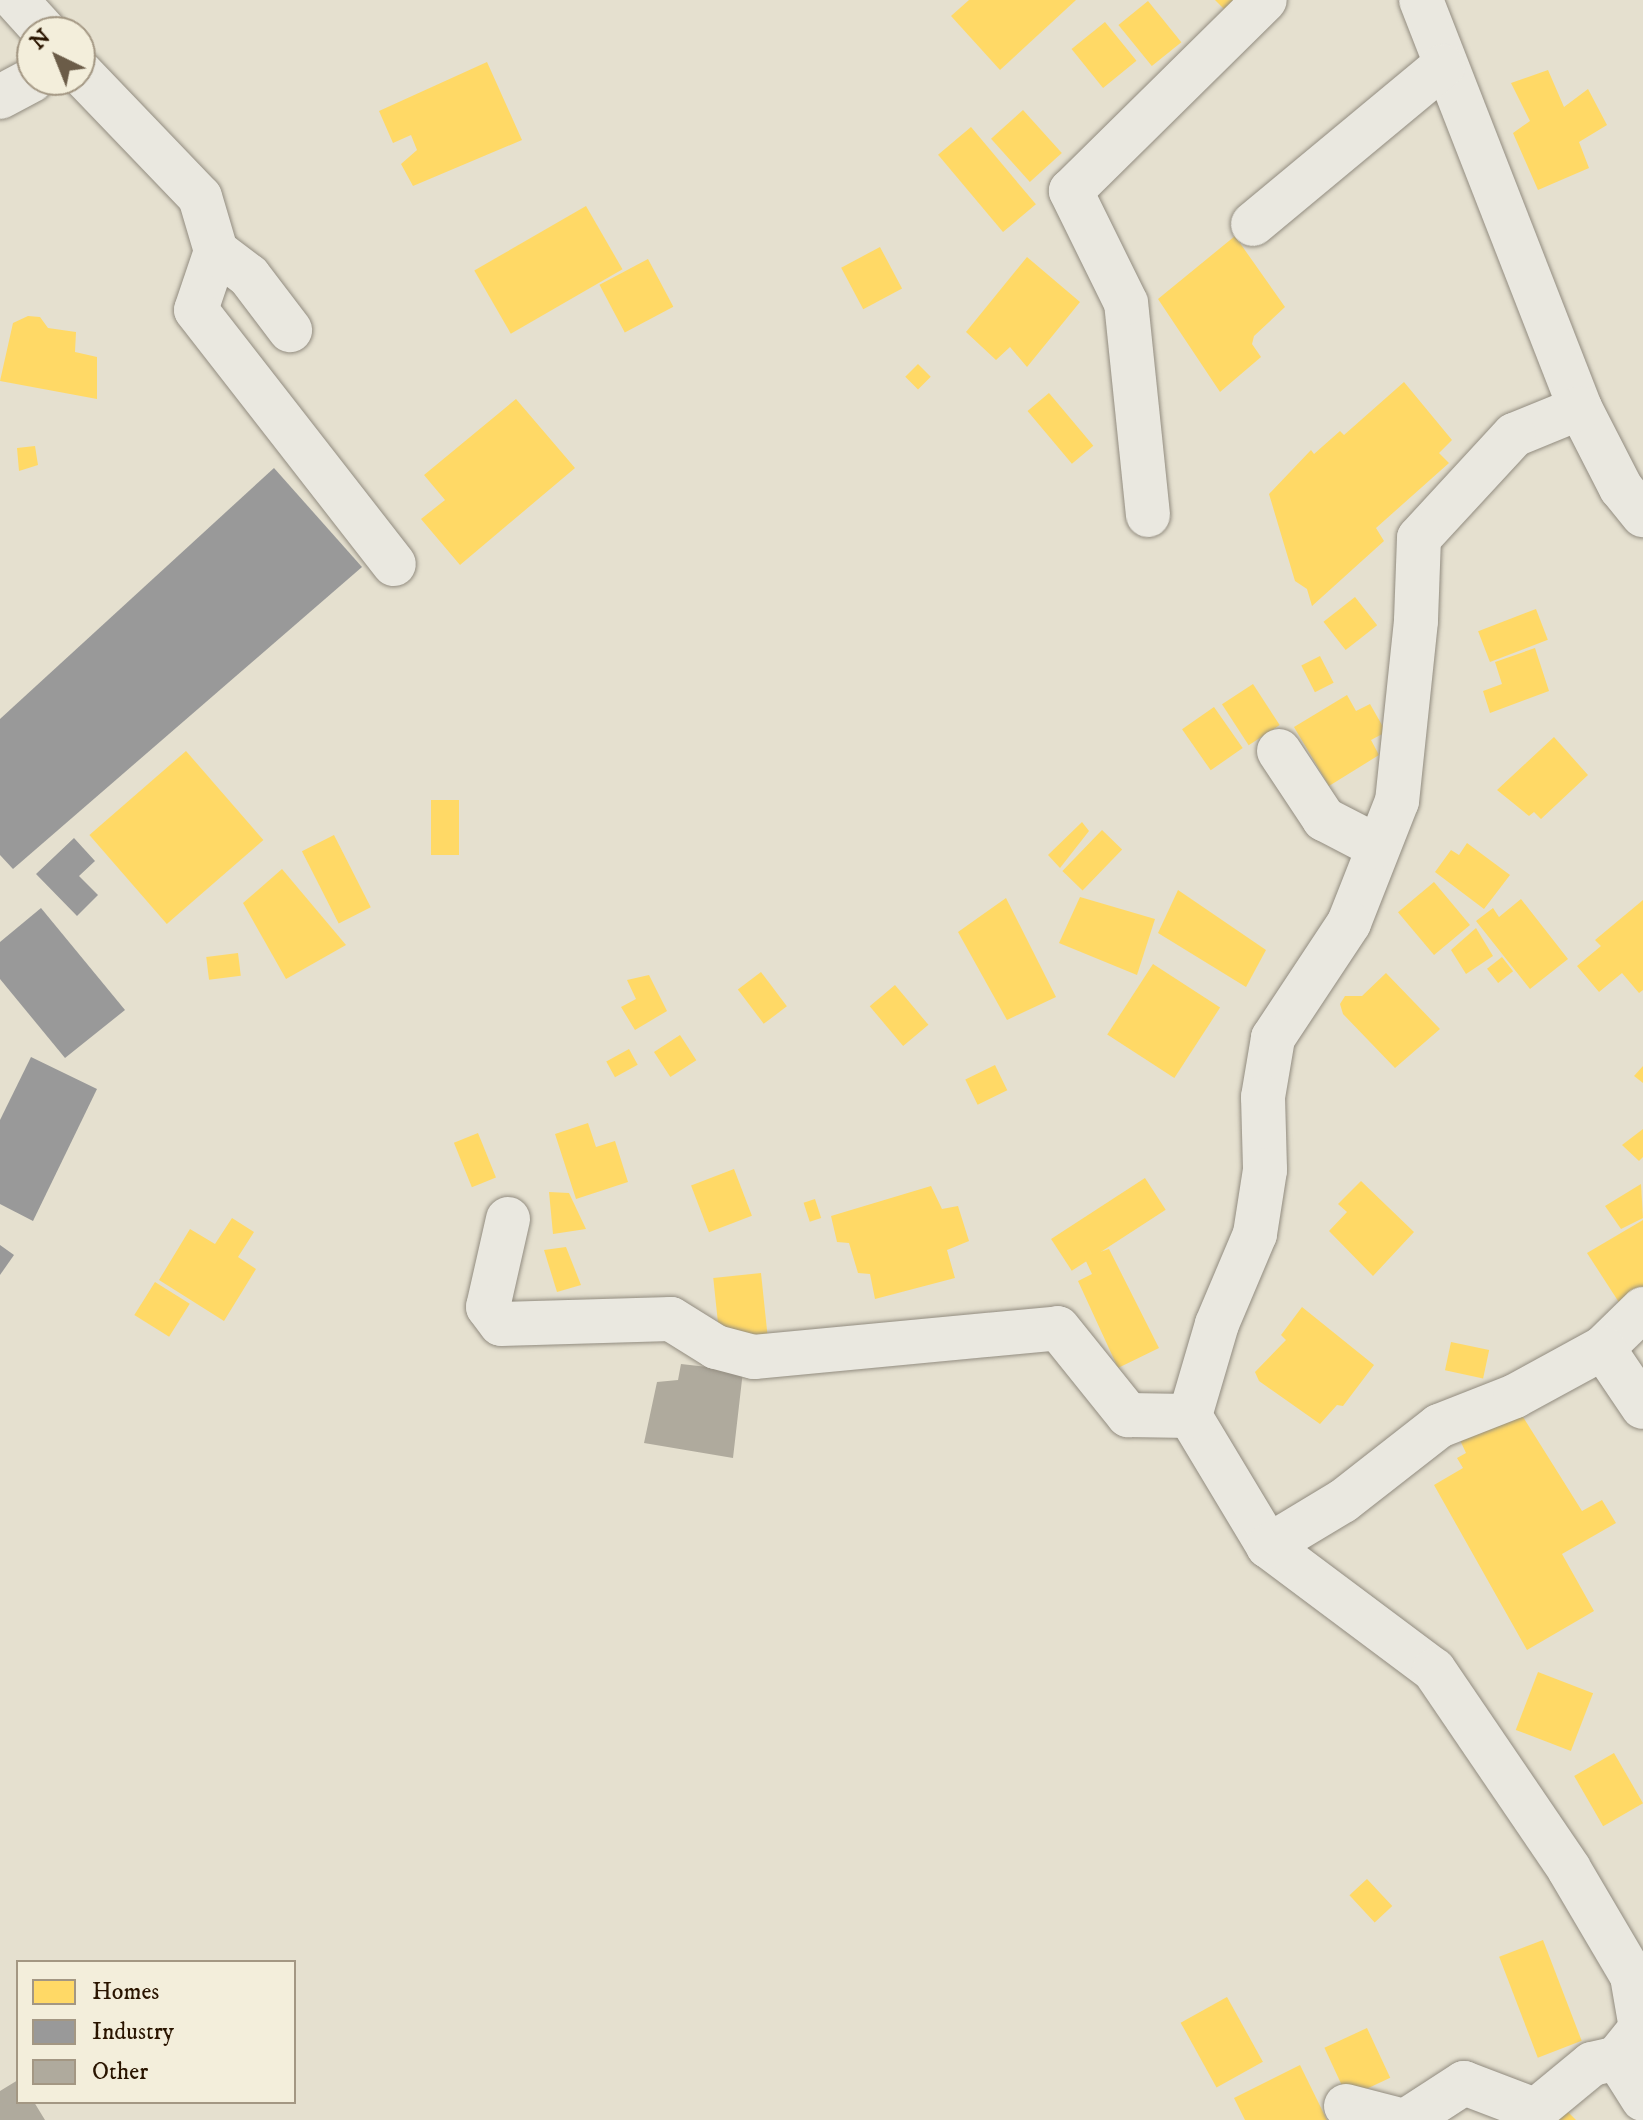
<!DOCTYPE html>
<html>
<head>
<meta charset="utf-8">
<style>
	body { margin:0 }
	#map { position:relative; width:1643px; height:2120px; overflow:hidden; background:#e5e0cf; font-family:"IM FELL DW Pica",serif }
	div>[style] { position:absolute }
	.homes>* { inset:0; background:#ffd966; transform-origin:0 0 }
	.industry>* { inset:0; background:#999 }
	.building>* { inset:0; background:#afaa9d }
	.roads { filter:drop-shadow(0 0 2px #928c80) drop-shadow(0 0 2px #928c80) }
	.minor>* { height:44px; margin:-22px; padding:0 22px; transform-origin:22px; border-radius:22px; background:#eae8e0 }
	span { translate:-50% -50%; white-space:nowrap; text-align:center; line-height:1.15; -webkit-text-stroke:8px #f3eedb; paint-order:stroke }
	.legend { position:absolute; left:16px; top:1960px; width:280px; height:144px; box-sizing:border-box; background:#f3eedb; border:2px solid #a39783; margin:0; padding:10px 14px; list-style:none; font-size:24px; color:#2a1500 }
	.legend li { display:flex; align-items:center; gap:16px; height:40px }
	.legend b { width:40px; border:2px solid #a39783 }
	.north { position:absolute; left:16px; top:16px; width:80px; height:80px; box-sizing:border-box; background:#f3eedb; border:2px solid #a39783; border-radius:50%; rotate:317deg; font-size:22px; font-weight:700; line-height:32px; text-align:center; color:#2a1500 }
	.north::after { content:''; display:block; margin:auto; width:28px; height:36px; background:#6b5c48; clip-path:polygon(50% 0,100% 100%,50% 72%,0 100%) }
</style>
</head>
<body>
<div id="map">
	<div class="homes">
		<div style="clip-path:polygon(969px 0,1076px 0,1000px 70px,951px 16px)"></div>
		<div style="clip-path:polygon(1215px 0,1239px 0,1227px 12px)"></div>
		<div style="left:1148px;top:1px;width:53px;height:38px;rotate:51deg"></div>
		<div style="left:1105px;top:22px;width:50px;height:43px;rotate:51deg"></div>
		<div style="clip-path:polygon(487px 62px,522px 140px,413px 186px,401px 164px,417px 150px,411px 135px,393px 143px,379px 111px)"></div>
		<div style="clip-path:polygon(1548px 70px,1564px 107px,1588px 89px,1607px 125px,1579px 142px,1589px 168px,1538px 190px,1513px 133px,1530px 121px,1511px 83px)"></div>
		<div style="left:1023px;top:110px;width:58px;height:43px;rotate:48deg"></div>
		<div style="left:971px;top:127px;width:101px;height:43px;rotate:50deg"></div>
		<div style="left:586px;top:206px;width:73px;height:129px;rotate:60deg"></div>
		<div style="clip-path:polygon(1235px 236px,1285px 307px,1254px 336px,1252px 344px,1261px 357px,1220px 392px,1158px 299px)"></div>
		<div style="left:880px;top:247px;width:47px;height:44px;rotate:62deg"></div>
		<div style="clip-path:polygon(1027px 257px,1080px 302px,1027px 367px,1010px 347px,996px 360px,966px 332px)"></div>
		<div style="left:648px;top:259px;width:54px;height:55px;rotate:62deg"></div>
		<div style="clip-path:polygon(28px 316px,40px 317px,48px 328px,76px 332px,75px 352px,97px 357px,97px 399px,0 381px,13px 323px)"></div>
		<div style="left:918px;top:364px;width:18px;height:18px;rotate:45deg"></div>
		<div style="clip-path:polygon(1404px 382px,1452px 440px,1439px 453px,1449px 463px,1376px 528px,1384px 541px,1312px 606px,1307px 589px,1295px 581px,1269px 494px,1311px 450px,1314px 454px,1340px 431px,1344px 435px)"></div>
		<div style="left:1049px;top:393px;width:69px;height:28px;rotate:50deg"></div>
		<div style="clip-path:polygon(516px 399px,575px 468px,460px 565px,421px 519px,445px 500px,424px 475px)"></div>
		<div style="clip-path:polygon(35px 446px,38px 465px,19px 471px,17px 448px)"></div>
		<div style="left:1355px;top:597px;width:36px;height:40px;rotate:52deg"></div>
		<div style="left:1536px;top:609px;width:33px;height:62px;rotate:69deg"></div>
		<div style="clip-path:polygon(1535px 648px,1549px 691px,1490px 713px,1483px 691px,1502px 684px,1495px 662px)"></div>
		<div style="left:1320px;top:656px;width:30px;height:21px;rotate:63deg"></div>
		<div style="left:1253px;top:684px;width:49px;height:37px;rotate:57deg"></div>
		<div style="clip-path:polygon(1347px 695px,1356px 711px,1370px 704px,1386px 732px,1371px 740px,1379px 755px,1329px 786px,1294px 727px)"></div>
		<div style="left:1214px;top:707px;width:50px;height:39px;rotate:55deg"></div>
		<div style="clip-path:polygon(1554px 737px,1588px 775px,1541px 819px,1534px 812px,1529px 816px,1497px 790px)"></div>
		<div style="left:186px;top:751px;width:118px;height:128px;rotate:49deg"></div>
		<div style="left:459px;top:800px;width:55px;height:28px;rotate:90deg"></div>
		<div style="clip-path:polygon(1082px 822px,1089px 831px,1060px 868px,1048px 855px)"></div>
		<div style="left:1102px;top:830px;width:28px;height:57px;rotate:44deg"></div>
		<div style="left:334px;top:835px;width:81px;height:36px;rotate:63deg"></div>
		<div style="clip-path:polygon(1467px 843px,1510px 875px,1484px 909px,1435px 872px,1451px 850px,1459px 855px)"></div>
		<div style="clip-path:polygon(282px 869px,346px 945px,286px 979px,243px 903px)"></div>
		<div style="left:1434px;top:882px;width:56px;height:47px;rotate:50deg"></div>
		<div style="clip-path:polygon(1178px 890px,1266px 950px,1246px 987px,1158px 933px)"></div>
		<div style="clip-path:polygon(1080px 897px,1155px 919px,1137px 975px,1059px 943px)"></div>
		<div style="clip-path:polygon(1006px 898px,1056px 997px,1007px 1020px,958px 932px)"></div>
		<div style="clip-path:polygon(1521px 899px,1568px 959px,1530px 989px,1476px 921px,1493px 908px,1499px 917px)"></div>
		<div style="clip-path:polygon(1643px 900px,1643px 990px,1639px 993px,1622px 973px,1599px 992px,1577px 966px,1601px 946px,1595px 940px)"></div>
		<div style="clip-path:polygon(1476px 928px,1493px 956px,1466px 974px,1451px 950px)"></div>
		<div style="left:238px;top:953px;width:23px;height:32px;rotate:83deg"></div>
		<div style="left:1502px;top:957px;width:18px;height:19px;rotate:52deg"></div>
		<div style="left:1153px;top:964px;width:80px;height:84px;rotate:33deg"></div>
		<div style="left:761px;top:972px;width:43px;height:29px;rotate:53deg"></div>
		<div style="clip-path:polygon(1386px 973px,1440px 1029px,1395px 1068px,1343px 1014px,1340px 1004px,1345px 996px,1362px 996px)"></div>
		<div style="clip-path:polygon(649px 975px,667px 1011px,635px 1030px,621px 1007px,636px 999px,627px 980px)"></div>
		<div style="left:895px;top:985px;width:52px;height:33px;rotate:50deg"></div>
		<div style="left:680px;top:1035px;width:30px;height:31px;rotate:57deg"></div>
		<div style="left:629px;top:1049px;width:18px;height:26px;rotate:61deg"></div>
		<div style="left:995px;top:1065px;width:28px;height:33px;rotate:64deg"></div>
		<div style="clip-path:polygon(1643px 1066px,1643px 1083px,1634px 1076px)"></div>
		<div style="clip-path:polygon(588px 1123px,596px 1147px,615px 1141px,628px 1182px,576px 1199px,555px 1134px)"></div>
		<div style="clip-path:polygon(1643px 1129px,1643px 1157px,1639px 1161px,1622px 1145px)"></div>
		<div style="left:478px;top:1133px;width:48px;height:26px;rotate:68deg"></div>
		<div style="left:734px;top:1169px;width:50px;height:46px;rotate:69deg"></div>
		<div style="left:1145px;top:1178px;width:38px;height:112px;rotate:57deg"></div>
		<div style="clip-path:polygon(1361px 1181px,1414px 1232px,1373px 1276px,1329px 1231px,1347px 1212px,1338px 1204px)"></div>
		<div style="clip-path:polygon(1641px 1184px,1643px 1218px,1621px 1229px,1605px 1206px)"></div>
		<div style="clip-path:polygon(931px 1186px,942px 1209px,958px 1206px,969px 1241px,947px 1250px,955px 1278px,875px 1299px,870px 1274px,858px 1273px,849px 1243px,837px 1242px,831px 1216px)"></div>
		<div style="clip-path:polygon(549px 1192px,569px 1193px,586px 1229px,553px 1234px)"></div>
		<div style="left:815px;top:1199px;width:20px;height:12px;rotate:72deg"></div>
		<div style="clip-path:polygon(232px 1218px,254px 1232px,238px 1257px,256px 1269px,224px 1321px,159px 1280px,190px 1229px,215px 1244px)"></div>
		<div style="clip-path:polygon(1643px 1220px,1643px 1294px,1622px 1307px,1587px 1253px)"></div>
		<div style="clip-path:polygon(566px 1247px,581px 1285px,557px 1292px,544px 1250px)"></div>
		<div style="clip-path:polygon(1109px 1249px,1159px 1348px,1118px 1368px,1078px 1281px,1092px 1274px,1084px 1257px)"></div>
		<div style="left:761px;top:1273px;width:64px;height:48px;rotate:84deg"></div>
		<div style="left:155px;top:1282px;width:41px;height:39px;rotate:32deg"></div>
		<div style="clip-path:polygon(1302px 1307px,1374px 1365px,1343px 1406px,1337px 1405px,1320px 1424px,1259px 1381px,1255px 1372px,1286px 1340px,1281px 1335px)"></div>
		<div style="left:1451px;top:1342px;width:39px;height:29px;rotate:12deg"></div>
		<div style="clip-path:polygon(1518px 1409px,1582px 1511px,1602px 1500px,1616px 1523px,1562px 1554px,1594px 1611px,1527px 1650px,1434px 1485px,1463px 1468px,1457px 1458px,1466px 1453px,1459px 1438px)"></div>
		<div style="left:1538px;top:1672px;width:59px;height:62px;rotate:21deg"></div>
		<div style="left:1614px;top:1753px;width:58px;height:46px;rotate:60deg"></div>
		<div style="left:1367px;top:1879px;width:37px;height:24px;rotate:47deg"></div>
		<div style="left:1543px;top:1940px;width:108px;height:47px;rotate:69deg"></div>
		<div style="left:1227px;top:1997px;width:74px;height:53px;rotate:61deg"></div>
		<div style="left:1367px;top:2028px;width:55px;height:47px;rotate:65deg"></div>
		<div style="clip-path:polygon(1300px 2065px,1327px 2120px,1245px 2120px,1234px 2098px)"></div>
		<div style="clip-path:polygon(1564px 2108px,1576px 2120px,1552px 2120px)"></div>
	</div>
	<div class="industry">
		<div style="clip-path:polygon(274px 468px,362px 567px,13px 869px,0 855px,0 719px)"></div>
		<div style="clip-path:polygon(74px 838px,95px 861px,79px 876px,98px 895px,77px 916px,36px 874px)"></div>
		<div style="clip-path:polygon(41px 908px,125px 1010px,65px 1058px,0 979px,0 942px)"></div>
		<div style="clip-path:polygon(31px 1057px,97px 1089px,33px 1221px,0 1204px,0 1120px)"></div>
		<div style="clip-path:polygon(0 1245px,14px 1255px,0 1275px)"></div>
	</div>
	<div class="building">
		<div style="clip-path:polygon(681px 1364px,743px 1371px,733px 1458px,644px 1443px,657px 1382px,678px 1380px)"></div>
		<div style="clip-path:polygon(18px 2080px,18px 2102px,34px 2102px,45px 2120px,0 2120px,0 2091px)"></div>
	</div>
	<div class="roads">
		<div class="minor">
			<div style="left:16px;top:0;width:43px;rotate:47.8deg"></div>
			<div style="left:1421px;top:0;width:438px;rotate:68.7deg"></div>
			<div style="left:1580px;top:408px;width:90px;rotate:62.9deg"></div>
			<div style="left:1621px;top:488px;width:35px;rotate:51deg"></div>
			<div style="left:80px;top:72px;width:173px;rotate:46.2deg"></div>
			<div style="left:200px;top:197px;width:56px;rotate:73.5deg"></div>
			<div style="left:216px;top:251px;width:62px;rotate:108.7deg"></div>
			<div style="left:196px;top:310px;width:322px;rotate:52.1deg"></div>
			<div style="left:0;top:97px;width:36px;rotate:-28deg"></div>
			<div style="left:1253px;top:224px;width:247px;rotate:-39.7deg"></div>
			<div style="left:216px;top:251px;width:41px;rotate:37.1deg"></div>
			<div style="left:249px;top:276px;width:68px;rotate:52.8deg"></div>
			<div style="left:1580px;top:408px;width:71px;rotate:157.8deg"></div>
			<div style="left:1514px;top:435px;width:140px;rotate:132.7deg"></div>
			<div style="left:1419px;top:538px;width:83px;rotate:92.1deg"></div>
			<div style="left:1416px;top:621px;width:181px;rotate:96deg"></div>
			<div style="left:1397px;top:801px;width:131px;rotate:111.5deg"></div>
			<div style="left:1349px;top:923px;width:138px;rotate:123.5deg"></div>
			<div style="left:1273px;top:1038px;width:60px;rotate:99.6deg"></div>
			<div style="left:1263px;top:1097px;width:73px;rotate:88.4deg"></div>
			<div style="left:1265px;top:1170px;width:65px;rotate:98.9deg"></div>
			<div style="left:1255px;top:1234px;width:98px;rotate:112.9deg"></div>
			<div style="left:1217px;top:1324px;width:96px;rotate:106.4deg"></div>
			<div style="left:1190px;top:1416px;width:152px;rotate:59deg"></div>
			<div style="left:1268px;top:1546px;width:207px;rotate:36.8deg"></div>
			<div style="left:1434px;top:1670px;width:240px;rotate:55.8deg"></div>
			<div style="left:1569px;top:1869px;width:124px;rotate:59.5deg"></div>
			<div style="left:1632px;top:1976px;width:53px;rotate:80.2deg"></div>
			<div style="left:1641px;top:2028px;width:38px;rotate:129deg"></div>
			<div style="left:1617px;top:2058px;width:49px;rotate:57.6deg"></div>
			<div style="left:1148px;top:515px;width:213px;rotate:-95.9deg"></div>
			<div style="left:1126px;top:303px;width:125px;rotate:-116.2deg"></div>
			<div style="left:1071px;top:191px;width:272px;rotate:-44.6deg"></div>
			<div style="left:1279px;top:751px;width:82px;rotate:56.5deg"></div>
			<div style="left:1324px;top:819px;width:59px;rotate:27.4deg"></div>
			<div style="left:508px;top:1219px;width:90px;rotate:102.8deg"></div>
			<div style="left:488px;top:1307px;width:21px;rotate:53deg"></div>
			<div style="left:501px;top:1324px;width:170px;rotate:-1.7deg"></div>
			<div style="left:671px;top:1319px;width:53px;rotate:31.9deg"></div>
			<div style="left:716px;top:1347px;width:39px;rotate:15deg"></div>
			<div style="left:754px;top:1357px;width:305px;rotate:-5.4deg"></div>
			<div style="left:1058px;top:1328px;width:112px;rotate:51.2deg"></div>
			<div style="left:1128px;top:1415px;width:62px;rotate:0.9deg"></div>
			<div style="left:1603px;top:1348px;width:56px;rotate:-44.3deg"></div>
			<div style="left:1268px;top:1546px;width:87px;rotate:-31deg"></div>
			<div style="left:1343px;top:1501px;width:122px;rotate:-38deg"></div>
			<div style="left:1439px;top:1426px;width:82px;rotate:-21.5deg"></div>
			<div style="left:1515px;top:1396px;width:100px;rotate:-28.6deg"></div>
			<div style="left:1603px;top:1348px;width:71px;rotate:55.9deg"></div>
			<div style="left:1346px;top:2106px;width:56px;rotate:14.5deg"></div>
			<div style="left:1407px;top:2120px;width:68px;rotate:-33deg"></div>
			<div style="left:1464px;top:2083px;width:73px;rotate:20.9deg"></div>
			<div style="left:1524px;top:2120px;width:88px;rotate:-39.5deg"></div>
			<div style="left:1592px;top:2064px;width:26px;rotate:-13deg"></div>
		</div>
	</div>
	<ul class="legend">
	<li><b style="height:22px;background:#ffd966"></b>Homes</li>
	<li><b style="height:22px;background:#999"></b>Industry</li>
	<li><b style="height:22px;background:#afaa9d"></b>Other</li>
	</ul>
	<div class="north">N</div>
</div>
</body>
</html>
